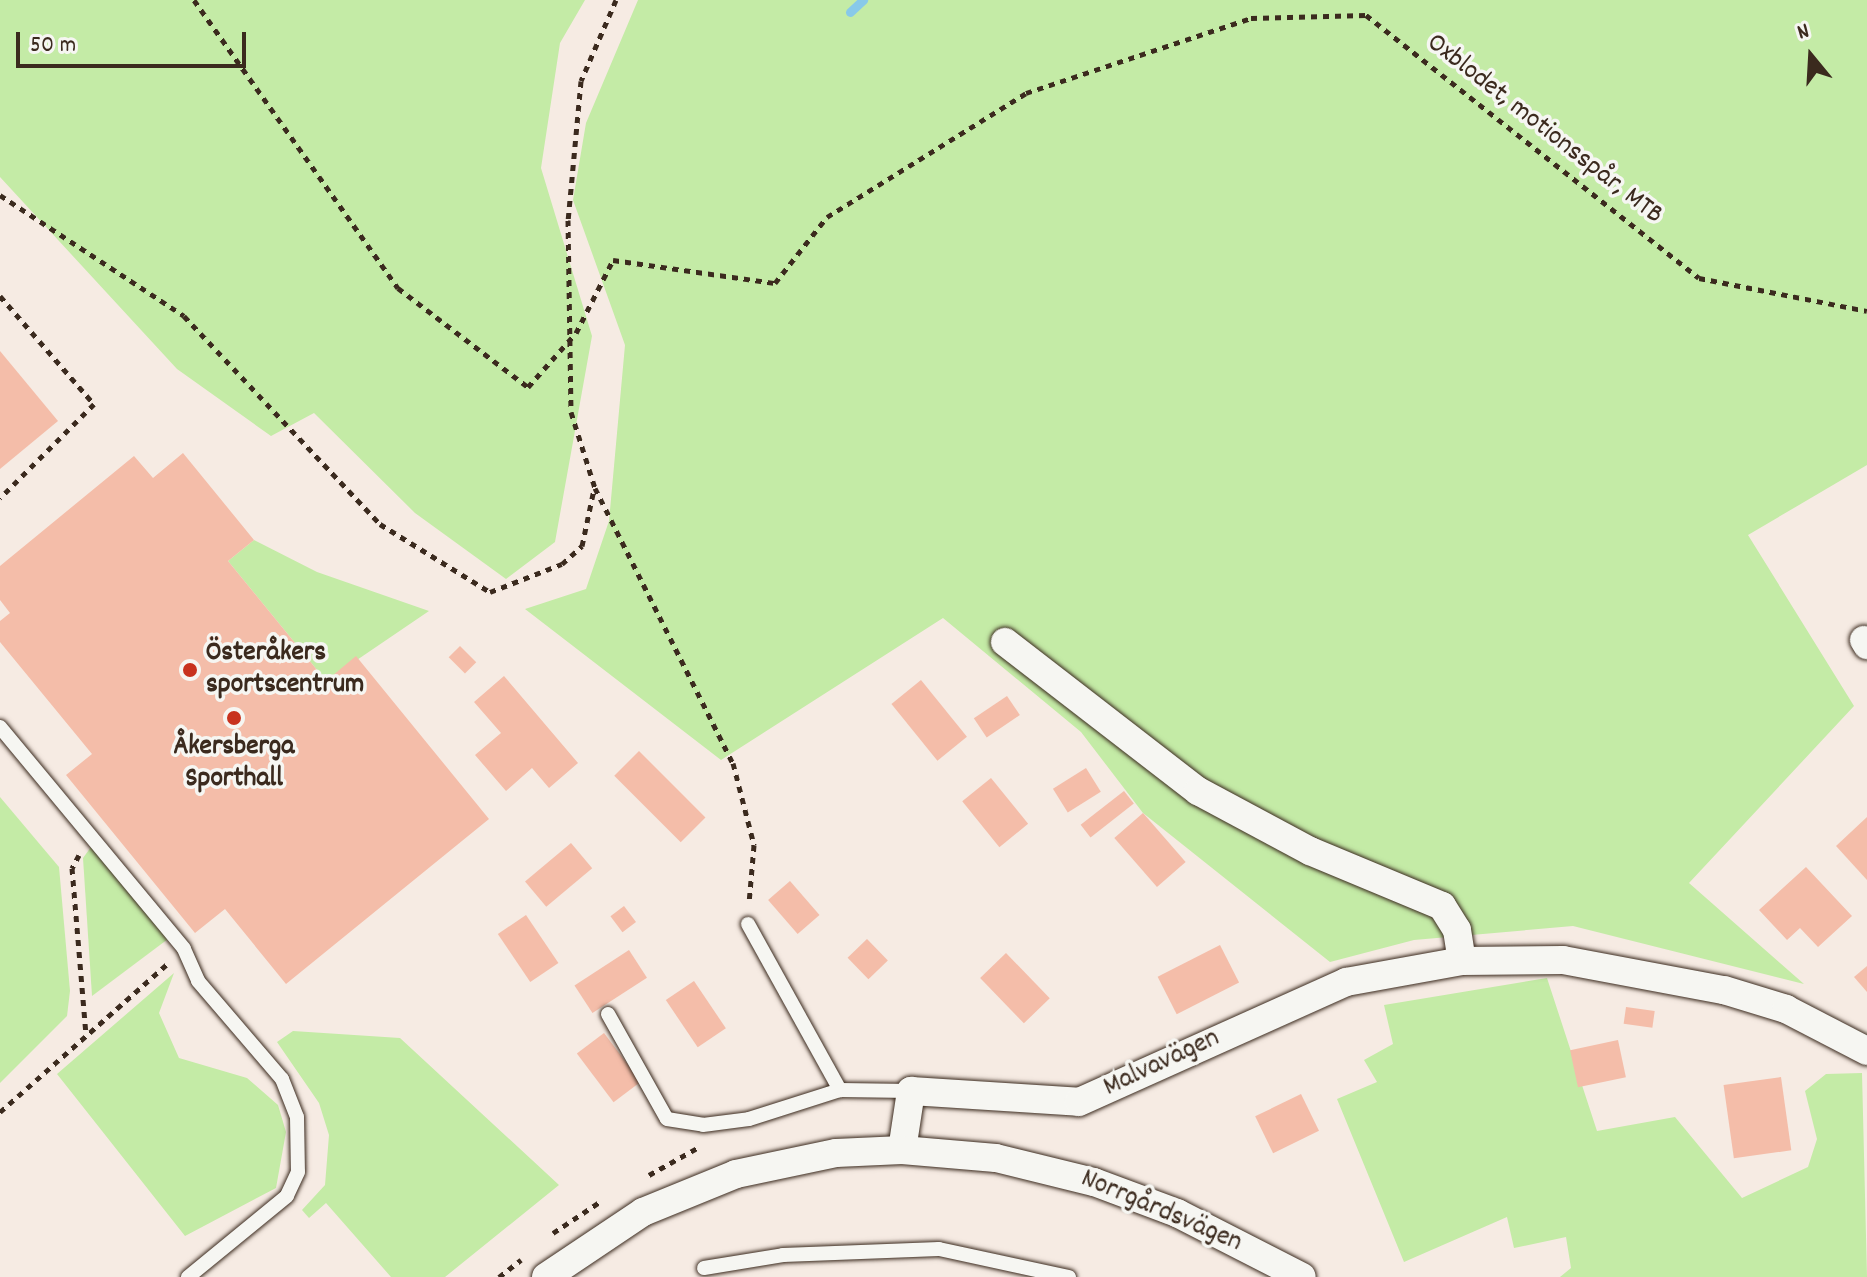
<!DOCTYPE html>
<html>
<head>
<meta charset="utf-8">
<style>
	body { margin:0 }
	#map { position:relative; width:1867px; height:1277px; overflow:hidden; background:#f6ebe3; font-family:Dekko,sans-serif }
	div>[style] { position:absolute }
	.green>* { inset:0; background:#c4eba6 }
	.stream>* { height:9px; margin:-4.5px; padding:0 4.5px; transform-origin:4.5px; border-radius:4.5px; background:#88c9e9 }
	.building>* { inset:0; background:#f4bda9; transform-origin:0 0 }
	.path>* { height:5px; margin-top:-2.5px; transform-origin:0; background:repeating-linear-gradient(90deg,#3b2a1e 0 6px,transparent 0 12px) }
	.roads { filter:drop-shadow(0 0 2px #3b2a1e) drop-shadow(0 0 2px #3b2a1e) }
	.service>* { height:14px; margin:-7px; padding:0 7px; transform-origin:7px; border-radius:7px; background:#f6f6f2 }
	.minor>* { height:28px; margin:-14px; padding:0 14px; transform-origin:14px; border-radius:14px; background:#f6f6f2 }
	.dots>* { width:22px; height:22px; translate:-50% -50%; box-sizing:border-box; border:4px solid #f6f6f2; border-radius:50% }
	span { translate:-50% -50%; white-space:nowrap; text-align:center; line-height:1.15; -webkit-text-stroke:7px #f6f6f2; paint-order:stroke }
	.street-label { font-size:28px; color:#3b2a1e }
	.poi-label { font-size:28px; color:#3b2a1e; font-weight:700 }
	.left { translate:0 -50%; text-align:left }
	.north { position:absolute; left:1771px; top:16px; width:80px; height:80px; -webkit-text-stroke:6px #f6f6f2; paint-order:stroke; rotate:342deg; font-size:22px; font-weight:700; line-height:32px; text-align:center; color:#3b2a1e }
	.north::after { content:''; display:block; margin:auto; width:28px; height:36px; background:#3b2a1e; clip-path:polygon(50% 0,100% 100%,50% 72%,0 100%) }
	.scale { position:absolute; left:16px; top:32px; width:230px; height:36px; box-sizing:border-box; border:4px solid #3b2a1e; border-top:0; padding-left:10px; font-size:24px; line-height:28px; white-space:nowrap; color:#3b2a1e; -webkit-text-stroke:6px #f6f6f2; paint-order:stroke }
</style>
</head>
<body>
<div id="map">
	<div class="green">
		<div style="clip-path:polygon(0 0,585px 0,560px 43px,541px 168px,592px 336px,555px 542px,506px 579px,415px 513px,314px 413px,271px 436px,177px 369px,0 177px)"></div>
		<div style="clip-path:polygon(638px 0,1867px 0,1867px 465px,1748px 535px,1854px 706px,1689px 883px,1804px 984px,1573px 926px,1414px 940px,1330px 962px,1143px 813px,1081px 732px,943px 618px,721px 760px,525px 609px,586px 589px,609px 521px,625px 345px,573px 200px,586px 123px)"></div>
		<div style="clip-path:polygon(254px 540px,317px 572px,429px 611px,326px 681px,228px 561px)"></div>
		<div style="clip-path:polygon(0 797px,59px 867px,70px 991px,67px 1016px,0 1083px)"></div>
		<div style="clip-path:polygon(91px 847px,168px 939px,92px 996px,83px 858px)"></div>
		<div style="clip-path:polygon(174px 973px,159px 1013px,179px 1058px,247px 1078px,278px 1105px,286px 1132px,276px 1188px,185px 1236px,57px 1074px)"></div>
		<div style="clip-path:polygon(1547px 978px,1597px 1131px,1675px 1117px,1742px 1198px,1808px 1167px,1817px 1139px,1805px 1091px,1826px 1074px,1862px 1073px,1867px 1277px,1560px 1277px,1571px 1268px,1566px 1237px,1514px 1248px,1507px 1217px,1404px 1262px,1337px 1099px,1377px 1082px,1364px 1060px,1393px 1044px,1384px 1005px)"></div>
		<div style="clip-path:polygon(293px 1031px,400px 1038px,559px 1185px,445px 1277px,391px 1277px,326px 1203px,309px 1218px,302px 1210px,325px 1185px,329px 1135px,319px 1103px,277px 1042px)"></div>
	</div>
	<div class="stream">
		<div style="left:850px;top:12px;width:18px;rotate:-43deg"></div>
	</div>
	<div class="building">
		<div style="clip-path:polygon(0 351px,58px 421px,0 469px)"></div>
		<div style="clip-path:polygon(183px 453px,254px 540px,228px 561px,326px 681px,356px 656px,489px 819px,286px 984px,225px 909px,195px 933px,66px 775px,92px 754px,0 642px,0 621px,10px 613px,0 600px,0 566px,134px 456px,153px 478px)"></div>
		<div style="left:460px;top:646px;width:23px;height:16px;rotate:45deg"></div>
		<div style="clip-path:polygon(504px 676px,578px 763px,549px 788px,532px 768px,506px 791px,475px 755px,501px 733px,474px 702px)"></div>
		<div style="left:921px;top:680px;width:73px;height:38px;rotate:51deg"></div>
		<div style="left:1007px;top:696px;width:23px;height:40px;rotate:56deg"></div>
		<div style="left:639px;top:751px;width:94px;height:35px;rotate:45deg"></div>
		<div style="left:1086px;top:768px;width:28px;height:39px;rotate:58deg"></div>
		<div style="left:991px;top:778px;width:59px;height:37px;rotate:51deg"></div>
		<div style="left:1124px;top:791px;width:16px;height:55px;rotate:52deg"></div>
		<div style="left:1143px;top:813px;width:65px;height:38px;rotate:49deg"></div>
		<div style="clip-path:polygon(1867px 817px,1867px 880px,1836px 846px)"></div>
		<div style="left:571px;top:843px;width:33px;height:60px;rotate:50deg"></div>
		<div style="clip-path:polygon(1806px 867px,1852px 916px,1818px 947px,1800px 928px,1787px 940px,1759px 910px)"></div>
		<div style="left:790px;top:881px;width:45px;height:29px;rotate:49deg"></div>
		<div style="left:624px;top:906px;width:20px;height:17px;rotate:53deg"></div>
		<div style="left:526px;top:915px;width:58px;height:34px;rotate:56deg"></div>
		<div style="left:867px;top:939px;width:30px;height:27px;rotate:46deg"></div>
		<div style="left:1220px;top:945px;width:42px;height:70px;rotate:63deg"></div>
		<div style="left:629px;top:950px;width:33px;height:65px;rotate:57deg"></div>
		<div style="left:1006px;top:953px;width:63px;height:36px;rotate:46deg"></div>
		<div style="clip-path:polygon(1867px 966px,1867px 992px,1854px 977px)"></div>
		<div style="left:694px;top:981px;width:57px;height:34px;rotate:56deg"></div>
		<div style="left:1626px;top:1007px;width:29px;height:17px;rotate:8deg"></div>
		<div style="left:604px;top:1033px;width:61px;height:34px;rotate:53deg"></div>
		<div style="left:1618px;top:1040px;width:38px;height:49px;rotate:78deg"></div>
		<div style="left:1781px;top:1077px;width:74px;height:58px;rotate:82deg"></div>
		<div style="left:1301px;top:1094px;width:41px;height:51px;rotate:64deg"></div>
	</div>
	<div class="path">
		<div style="left:194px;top:0;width:353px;rotate:54.7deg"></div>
		<div style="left:398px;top:288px;width:163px;rotate:37.3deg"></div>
		<div style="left:528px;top:387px;width:72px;rotate:-48.4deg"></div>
		<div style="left:576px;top:333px;width:82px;rotate:-63.1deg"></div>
		<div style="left:613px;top:260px;width:164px;rotate:8.1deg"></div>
		<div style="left:775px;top:283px;width:84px;rotate:-51.8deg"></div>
		<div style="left:827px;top:217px;width:234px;rotate:-31.9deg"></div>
		<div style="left:1026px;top:93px;width:237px;rotate:-18.4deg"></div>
		<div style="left:1251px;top:18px;width:115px;rotate:-1.5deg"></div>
		<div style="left:1366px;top:15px;width:424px;rotate:38.3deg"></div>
		<div style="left:1699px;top:278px;width:171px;rotate:11.1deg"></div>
		<div style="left:616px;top:0;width:88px;rotate:113.4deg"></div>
		<div style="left:581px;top:81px;width:140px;rotate:95.3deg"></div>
		<div style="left:568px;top:220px;width:192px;rotate:89.1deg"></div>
		<div style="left:571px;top:412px;width:80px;rotate:72.5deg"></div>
		<div style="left:595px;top:488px;width:308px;rotate:63.4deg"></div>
		<div style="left:733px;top:763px;width:85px;rotate:75.6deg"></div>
		<div style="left:754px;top:845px;width:58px;rotate:94.9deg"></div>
		<div style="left:0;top:195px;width:220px;rotate:33.3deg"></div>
		<div style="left:184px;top:316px;width:286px;rotate:46.7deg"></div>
		<div style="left:380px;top:524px;width:129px;rotate:31.7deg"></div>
		<div style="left:490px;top:592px;width:77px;rotate:-21.3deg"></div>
		<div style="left:562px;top:564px;width:27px;rotate:-42deg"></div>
		<div style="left:582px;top:546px;width:58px;rotate:-78.1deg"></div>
		<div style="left:0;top:296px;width:143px;rotate:49deg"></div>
		<div style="left:94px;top:404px;width:133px;rotate:135deg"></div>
		<div style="left:79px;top:855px;width:15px;rotate:118deg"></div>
		<div style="left:72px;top:868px;width:168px;rotate:85.2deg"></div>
		<div style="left:0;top:1112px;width:223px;rotate:-41.5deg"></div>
		<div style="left:649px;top:1175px;width:57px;rotate:-29.2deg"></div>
		<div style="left:553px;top:1233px;width:58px;rotate:-33.7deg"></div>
		<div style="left:499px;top:1277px;width:28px;rotate:-38deg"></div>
	</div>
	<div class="roads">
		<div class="service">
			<div style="left:0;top:727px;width:288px;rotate:50.3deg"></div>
			<div style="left:184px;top:949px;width:35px;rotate:66deg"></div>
			<div style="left:198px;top:981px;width:129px;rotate:49.4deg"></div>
			<div style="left:282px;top:1079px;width:41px;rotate:68.5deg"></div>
			<div style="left:297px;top:1117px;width:55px;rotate:89deg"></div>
			<div style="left:298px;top:1172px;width:26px;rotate:115deg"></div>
			<div style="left:287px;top:1196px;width:128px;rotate:140.7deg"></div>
			<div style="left:748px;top:924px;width:190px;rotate:61deg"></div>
			<div style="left:840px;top:1090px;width:71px;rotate:0.8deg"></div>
			<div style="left:608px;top:1014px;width:120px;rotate:60.7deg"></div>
			<div style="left:667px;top:1119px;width:36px;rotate:9deg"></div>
			<div style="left:703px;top:1125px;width:46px;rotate:-7.4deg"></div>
			<div style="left:749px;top:1119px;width:96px;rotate:-17.7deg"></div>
			<div style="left:704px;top:1268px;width:80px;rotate:-9.3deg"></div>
			<div style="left:783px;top:1255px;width:156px;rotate:-2.2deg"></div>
			<div style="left:939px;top:1249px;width:133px;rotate:12.2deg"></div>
		</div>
		<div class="minor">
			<div style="left:1864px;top:640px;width:6px;rotate:59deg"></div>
			<div style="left:1005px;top:642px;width:244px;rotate:37.7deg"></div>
			<div style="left:1198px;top:791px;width:127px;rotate:28.2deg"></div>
			<div style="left:1310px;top:851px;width:143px;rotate:22.6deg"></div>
			<div style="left:1442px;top:906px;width:28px;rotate:58deg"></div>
			<div style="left:1457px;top:930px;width:31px;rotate:81deg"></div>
			<div style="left:902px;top:1150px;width:60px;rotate:-81.3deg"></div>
			<div style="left:911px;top:1091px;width:168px;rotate:3.7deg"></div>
			<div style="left:1079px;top:1102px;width:293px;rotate:-24.2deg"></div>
			<div style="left:1346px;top:982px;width:118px;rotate:-10.3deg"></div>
			<div style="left:1462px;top:961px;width:101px;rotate:-0.6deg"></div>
			<div style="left:1563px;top:960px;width:164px;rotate:10.6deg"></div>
			<div style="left:1724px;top:990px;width:65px;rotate:17deg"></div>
			<div style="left:1786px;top:1009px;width:91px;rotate:27.4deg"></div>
			<div style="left:546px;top:1277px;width:117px;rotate:-33.8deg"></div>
			<div style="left:643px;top:1212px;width:100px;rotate:-22.2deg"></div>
			<div style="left:736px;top:1174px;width:102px;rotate:-11.9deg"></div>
			<div style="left:836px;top:1153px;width:66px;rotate:-2.6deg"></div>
			<div style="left:902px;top:1150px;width:94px;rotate:4.9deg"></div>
			<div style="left:996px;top:1158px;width:101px;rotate:13.8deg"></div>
			<div style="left:1094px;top:1182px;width:89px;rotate:20.5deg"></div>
			<div style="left:1177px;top:1213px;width:140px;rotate:27.1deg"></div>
		</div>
	</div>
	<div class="dots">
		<div style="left:190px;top:670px;background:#c8321e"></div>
		<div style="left:234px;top:718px;background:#c8321e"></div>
	</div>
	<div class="street-label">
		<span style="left:1544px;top:130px;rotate:38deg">Oxblodet, motionsspår, MTB</span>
		<span style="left:1162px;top:1064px;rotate:-25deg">Malvavägen</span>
		<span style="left:1161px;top:1212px;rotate:23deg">Norrgårdsvägen</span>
	</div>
	<div class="poi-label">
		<span class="left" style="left:206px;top:670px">Österåkers<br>sportscentrum</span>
		<span style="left:234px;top:764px">Åkersberga<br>Sporthall</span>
	</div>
	<div class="north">N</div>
	<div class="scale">50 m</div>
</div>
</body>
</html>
